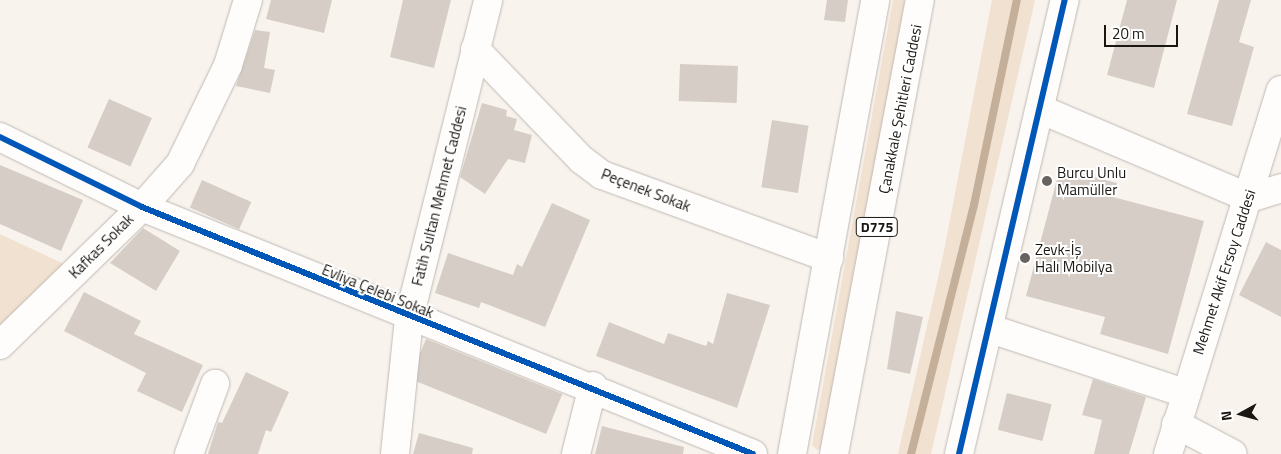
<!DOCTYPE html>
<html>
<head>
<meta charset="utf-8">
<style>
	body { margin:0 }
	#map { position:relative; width:1281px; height:454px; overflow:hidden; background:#f9f3ed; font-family:"Titillium Web",sans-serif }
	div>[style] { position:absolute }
	.green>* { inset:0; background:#f0e1d0 }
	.stream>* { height:8px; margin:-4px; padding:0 4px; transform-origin:4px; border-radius:4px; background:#c4b09a }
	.building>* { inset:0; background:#d6cec6; transform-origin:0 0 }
	.roads { filter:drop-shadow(0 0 1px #beb9b4) drop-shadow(0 0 1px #beb9b4) }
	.minor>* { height:28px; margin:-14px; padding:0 14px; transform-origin:14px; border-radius:14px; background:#fefdfc }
	.major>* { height:28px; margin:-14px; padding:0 14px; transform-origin:14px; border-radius:14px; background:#fefdfc }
	.cycleway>* { height:6px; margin:-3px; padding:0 3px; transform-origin:3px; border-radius:3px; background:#0057b8 }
	.dots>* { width:14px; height:14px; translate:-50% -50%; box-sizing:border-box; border:2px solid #fff; border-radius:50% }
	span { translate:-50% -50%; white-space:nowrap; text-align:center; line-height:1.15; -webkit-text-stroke:4px #fff; paint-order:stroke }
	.shield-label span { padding:1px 4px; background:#fff; border:1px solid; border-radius:4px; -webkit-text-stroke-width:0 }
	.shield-label { font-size:14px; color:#1a1611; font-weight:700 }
	.street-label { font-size:15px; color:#1a1611 }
	.poi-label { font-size:15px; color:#1a1611 }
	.left { translate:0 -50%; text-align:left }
	.north { position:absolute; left:1216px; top:389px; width:50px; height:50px; -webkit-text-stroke:4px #fff; paint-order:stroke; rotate:263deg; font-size:14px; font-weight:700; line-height:20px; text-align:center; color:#1a1611 }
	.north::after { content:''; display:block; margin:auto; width:18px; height:22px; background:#1a1611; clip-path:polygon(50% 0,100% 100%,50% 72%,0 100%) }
	.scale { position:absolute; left:1104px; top:25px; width:74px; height:22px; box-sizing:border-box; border:2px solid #1a1611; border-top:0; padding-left:6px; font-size:15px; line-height:18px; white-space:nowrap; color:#1a1611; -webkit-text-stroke:4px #fff; paint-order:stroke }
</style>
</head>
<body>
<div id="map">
	<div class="green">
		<div style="clip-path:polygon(893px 0,905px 0,889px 101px,823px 447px,817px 450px,812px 445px)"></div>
		<div style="clip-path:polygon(992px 0,1035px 0,931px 454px,898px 454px,943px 256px)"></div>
		<div style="clip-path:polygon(0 234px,66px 265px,0 327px)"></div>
	</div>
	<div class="stream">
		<div style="left:911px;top:454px;width:257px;rotate:-75.8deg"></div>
		<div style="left:974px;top:205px;width:209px;rotate:-78.2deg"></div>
	</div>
	<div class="building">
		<div style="clip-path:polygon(271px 0,332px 0,324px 33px,266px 19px)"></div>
		<div style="clip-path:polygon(403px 0,451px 0,434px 68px,390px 57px)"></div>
		<div style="clip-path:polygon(827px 0,848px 0,845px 22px,824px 20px)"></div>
		<div style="clip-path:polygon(1127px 0,1177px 0,1154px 88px,1107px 75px)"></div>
		<div style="clip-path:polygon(1219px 0,1251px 0,1239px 42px,1254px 47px,1232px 126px,1187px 114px)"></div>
		<div style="clip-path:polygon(255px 30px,270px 32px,264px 68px,275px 70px,270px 93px,236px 86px)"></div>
		<div style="left:680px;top:64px;width:58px;height:37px;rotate:2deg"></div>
		<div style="left:109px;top:99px;width:47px;height:53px;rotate:24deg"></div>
		<div style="clip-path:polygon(482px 103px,507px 110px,506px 116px,517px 119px,514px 130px,532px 135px,525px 163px,508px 159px,485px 194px,460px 177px)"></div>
		<div style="left:772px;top:120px;width:37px;height:68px;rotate:9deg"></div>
		<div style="clip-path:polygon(0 165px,83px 200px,61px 251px,0 224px)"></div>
		<div style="clip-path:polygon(1060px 168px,1117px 183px,1113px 197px,1204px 221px,1168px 354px,1100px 334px,1105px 317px,1026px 296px)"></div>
		<div style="left:202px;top:180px;width:54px;height:30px;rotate:24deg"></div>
		<div style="clip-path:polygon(552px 203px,590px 220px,545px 327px,481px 302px,479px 308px,435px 293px,448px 253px,513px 275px,517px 264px,522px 267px)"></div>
		<div style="clip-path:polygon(143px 228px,180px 251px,156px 291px,110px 263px)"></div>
		<div style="clip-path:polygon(1266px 242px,1281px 250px,1281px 317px,1239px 295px)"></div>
		<div style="clip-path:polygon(84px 292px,141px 321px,134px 334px,203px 365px,182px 412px,137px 391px,146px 373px,64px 331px)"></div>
		<div style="clip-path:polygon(727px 293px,770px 305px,737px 408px,596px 356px,609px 322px,664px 344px,668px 333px,706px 346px,708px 341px,713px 344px)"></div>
		<div style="clip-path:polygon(896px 311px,923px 317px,910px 374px,887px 369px)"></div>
		<div style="left:426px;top:339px;width:147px;height:43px;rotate:22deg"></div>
		<div style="clip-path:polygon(246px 372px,289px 392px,271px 432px,266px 430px,258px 454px,208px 454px,218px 422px,222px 423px)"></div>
		<div style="clip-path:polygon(1093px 379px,1146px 397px,1129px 454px,1094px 454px,1102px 420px,1082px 415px)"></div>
		<div style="left:1007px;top:393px;width:46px;height:38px;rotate:14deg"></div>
		<div style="clip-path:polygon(602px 426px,684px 447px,683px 454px,595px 454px)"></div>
		<div style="clip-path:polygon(419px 433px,473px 448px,472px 454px,413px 454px)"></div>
	</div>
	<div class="roads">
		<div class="minor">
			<div style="left:475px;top:49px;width:154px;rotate:46.1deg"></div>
			<div style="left:582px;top:160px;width:25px;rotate:37deg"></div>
			<div style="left:602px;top:175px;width:242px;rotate:20.1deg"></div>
			<div style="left:1042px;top:110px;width:225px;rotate:23deg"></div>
			<div style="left:1249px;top:198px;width:34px;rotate:-17deg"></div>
			<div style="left:0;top:137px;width:158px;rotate:26.2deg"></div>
			<div style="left:142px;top:207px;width:659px;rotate:22.01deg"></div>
			<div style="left:991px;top:329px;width:204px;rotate:18.3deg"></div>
			<div style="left:0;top:345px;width:198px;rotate:-44.2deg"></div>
			<div style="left:142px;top:207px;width:57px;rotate:-48.5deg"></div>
			<div style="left:180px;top:164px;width:110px;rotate:-64.1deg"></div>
			<div style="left:228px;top:65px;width:68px;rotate:-72.9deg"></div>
			<div style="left:1176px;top:424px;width:64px;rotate:27.8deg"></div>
			<div style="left:189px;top:454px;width:75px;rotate:-69.6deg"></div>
			<div style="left:395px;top:454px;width:137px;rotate:-84.1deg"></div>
			<div style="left:409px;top:318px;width:328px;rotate:-76deg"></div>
			<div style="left:576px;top:454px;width:70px;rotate:-76deg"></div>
			<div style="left:959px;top:454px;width:466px;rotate:-76.9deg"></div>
			<div style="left:1168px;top:454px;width:381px;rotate:-72.8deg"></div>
		</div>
		<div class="major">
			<div style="left:792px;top:454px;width:462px;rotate:-79.6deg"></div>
			<div style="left:834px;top:454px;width:462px;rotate:-79.3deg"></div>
		</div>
	</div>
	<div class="cycleway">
		<div style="left:0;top:137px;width:158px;rotate:26.2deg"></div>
		<div style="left:142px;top:207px;width:659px;rotate:22.01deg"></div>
		<div style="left:959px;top:454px;width:466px;rotate:-76.9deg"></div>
	</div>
	<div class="dots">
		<div style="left:1047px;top:181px;background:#68635e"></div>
		<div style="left:1025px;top:258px;background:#68635e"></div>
	</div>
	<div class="shield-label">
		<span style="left:877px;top:227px">D775</span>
	</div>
	<div class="street-label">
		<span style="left:900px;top:109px;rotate:-79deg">Çanakkale Şehitleri Caddesi</span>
		<span style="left:646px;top:190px;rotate:21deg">Peçenek Sokak</span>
		<span style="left:439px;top:196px;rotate:-76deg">Fatih Sultan Mehmet Caddesi</span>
		<span style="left:101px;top:246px;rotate:-45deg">Kafkas Sokak</span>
		<span style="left:1224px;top:272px;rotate:-72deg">Mehmet Akif Ersoy Caddesi</span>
		<span style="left:378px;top:291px;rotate:22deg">Evliya Çelebi Sokak</span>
	</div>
	<div class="poi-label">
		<span class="left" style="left:1057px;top:181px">Burcu Unlu<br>Mamüller</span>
		<span class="left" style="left:1035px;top:258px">Zevk-İş<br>Halı Mobilya</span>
	</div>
	<div class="north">N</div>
	<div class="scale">20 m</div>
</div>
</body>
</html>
